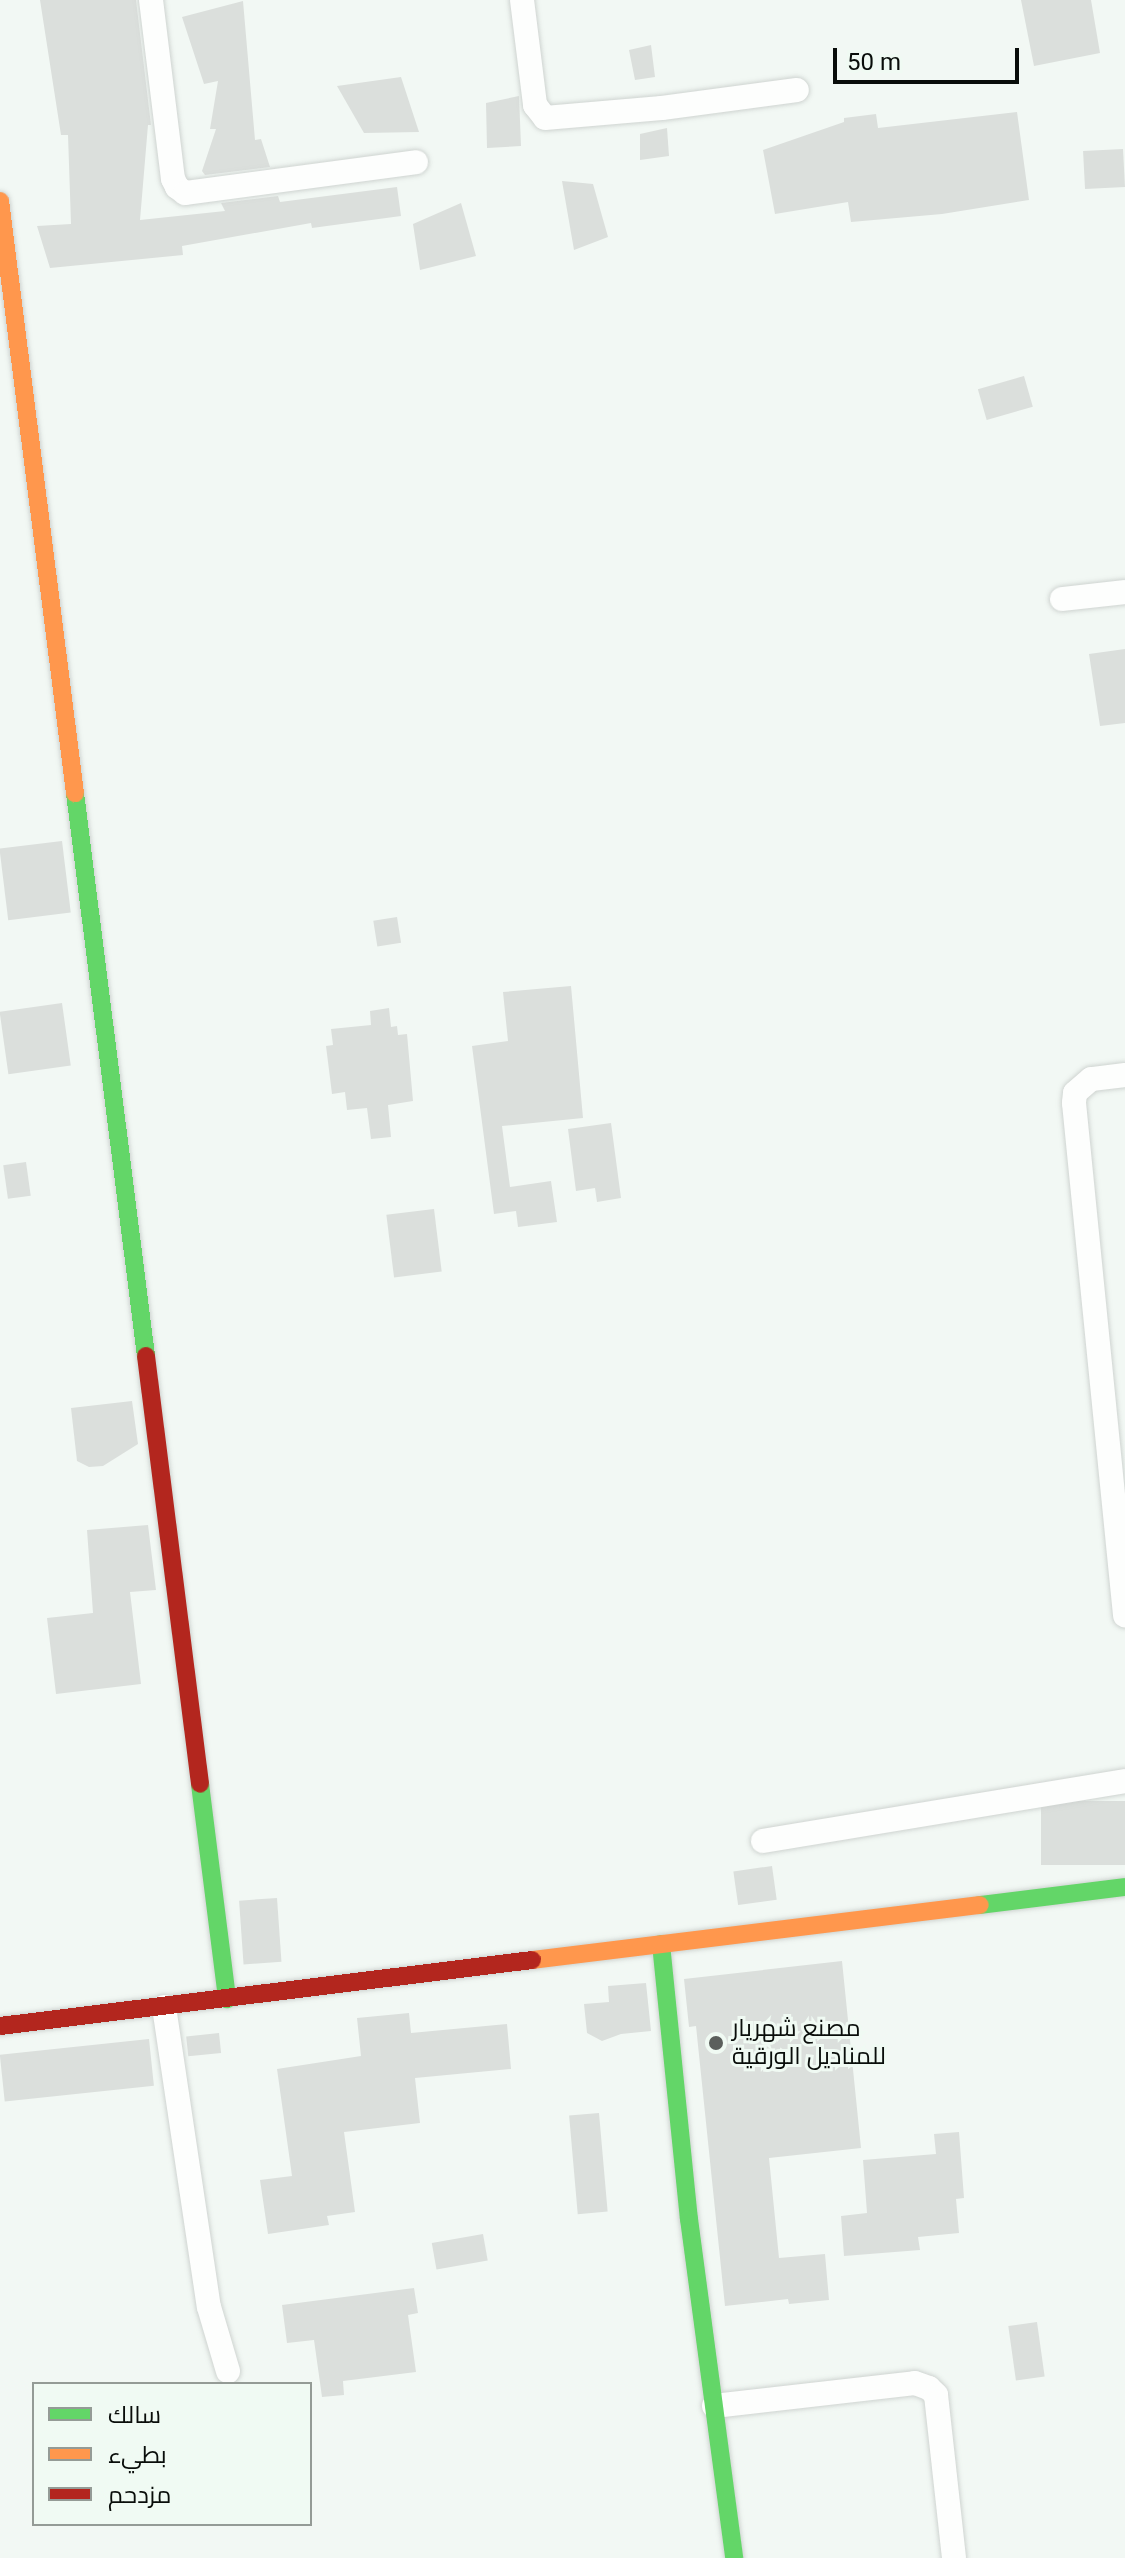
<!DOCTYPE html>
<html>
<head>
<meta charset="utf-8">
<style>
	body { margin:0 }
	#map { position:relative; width:1125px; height:2558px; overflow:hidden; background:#f2f8f4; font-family:Roboto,Cairo,sans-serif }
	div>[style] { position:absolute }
	.building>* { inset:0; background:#dbdfdc; transform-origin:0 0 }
	.roads { filter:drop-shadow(0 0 2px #cfd4d1) drop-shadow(0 0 2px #cfd4d1) }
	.street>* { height:24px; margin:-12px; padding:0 12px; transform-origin:12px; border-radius:12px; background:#fdfefd }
	.fast>* { height:18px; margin:-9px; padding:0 9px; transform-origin:9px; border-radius:9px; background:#63d668 }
	.slow>* { height:18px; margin:-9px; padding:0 9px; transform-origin:9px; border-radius:9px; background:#ff974d }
	.jam>* { height:18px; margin:-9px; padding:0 9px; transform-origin:9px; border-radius:9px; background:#b3261e }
	.dots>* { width:22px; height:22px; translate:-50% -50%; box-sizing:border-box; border:4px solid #f0faf3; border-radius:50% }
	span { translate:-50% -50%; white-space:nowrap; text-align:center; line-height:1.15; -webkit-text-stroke:6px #f0faf3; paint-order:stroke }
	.poi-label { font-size:24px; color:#090d0a }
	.left { translate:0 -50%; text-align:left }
	.legend { position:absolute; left:32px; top:2382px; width:280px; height:144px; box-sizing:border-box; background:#f0faf3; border:2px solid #949b96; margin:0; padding:10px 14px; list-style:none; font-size:24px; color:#090d0a }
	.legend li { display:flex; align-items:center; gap:16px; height:40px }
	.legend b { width:40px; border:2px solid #949b96 }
	.scale { position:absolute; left:833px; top:48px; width:186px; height:36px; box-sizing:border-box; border:4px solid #090d0a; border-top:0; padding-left:10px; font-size:24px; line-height:28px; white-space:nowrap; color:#090d0a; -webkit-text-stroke:6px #f0faf3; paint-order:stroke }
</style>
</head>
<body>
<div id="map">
	<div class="building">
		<div style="clip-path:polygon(40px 0,136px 0,151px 125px,148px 125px,140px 220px,225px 211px,221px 203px,278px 196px,280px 202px,397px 187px,401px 216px,312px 228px,311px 223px,182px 246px,183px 255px,50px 268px,37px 226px,71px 224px,68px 135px,61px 135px)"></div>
		<div style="clip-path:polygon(1021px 0,1091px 0,1100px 53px,1034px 66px)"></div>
		<div style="clip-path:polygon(243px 1px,255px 140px,261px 139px,270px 167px,205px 175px,202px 171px,216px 129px,210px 129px,218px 81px,204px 84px,182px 17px)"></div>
		<div style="clip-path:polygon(651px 45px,655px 77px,635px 80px,629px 50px)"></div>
		<div style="clip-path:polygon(401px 77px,419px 132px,364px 133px,337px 86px)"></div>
		<div style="clip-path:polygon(519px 96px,521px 146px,487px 148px,486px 103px)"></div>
		<div style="clip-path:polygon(1017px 112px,1029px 200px,942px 214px,851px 222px,848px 202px,775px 214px,763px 150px,844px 122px,844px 118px,876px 114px,878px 128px)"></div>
		<div style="clip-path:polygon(667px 128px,669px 156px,640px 160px,640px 134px)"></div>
		<div style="left:1123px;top:149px;width:38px;height:40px;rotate:87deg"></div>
		<div style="clip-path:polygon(562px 181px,593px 184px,608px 237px,574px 250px)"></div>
		<div style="clip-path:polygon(461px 203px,476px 256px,420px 270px,413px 224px)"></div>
		<div style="left:1024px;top:376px;width:32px;height:48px;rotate:74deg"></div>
		<div style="clip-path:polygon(1125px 649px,1125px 723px,1100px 726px,1089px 654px)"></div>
		<div style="left:62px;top:841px;width:72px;height:63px;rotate:83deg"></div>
		<div style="left:397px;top:917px;width:26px;height:24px;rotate:81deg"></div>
		<div style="clip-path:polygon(571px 986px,583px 1118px,502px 1126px,510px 1187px,551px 1181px,557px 1222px,518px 1227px,516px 1211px,494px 1214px,472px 1046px,508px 1041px,503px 992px)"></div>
		<div style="left:62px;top:1003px;width:63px;height:63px;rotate:82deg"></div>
		<div style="clip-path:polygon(389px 1008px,391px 1027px,397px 1026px,398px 1035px,407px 1034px,413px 1101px,388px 1105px,391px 1137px,371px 1139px,367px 1108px,347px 1110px,345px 1092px,332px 1094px,326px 1046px,333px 1045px,331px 1029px,371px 1025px,370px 1011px)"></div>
		<div style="clip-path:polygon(611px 1123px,621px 1198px,597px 1202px,595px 1188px,576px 1191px,568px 1129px)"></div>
		<div style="left:26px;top:1162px;width:34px;height:23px;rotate:82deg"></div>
		<div style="left:434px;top:1209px;width:63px;height:48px;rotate:83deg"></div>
		<div style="clip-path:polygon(132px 1401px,138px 1444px,103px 1466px,89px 1467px,77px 1461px,71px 1408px)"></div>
		<div style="clip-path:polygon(148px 1525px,156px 1590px,130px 1592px,141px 1684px,56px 1694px,47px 1618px,93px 1613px,87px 1530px)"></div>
		<div style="left:1125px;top:1801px;width:64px;height:84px;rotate:90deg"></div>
		<div style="left:772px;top:1866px;width:34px;height:39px;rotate:82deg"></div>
		<div style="left:277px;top:1898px;width:64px;height:38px;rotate:86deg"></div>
		<div style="clip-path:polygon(842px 1961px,861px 2148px,769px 2158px,779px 2258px,825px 2254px,829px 2300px,789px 2304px,788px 2299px,725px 2306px,696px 2026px,689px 2027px,684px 1979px)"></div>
		<div style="clip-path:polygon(646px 1983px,651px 2031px,621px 2034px,602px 2041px,587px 2033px,584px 2004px,609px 2002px,608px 1986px)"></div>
		<div style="clip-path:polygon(409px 2013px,411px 2033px,507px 2024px,511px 2069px,415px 2078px,420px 2123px,344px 2132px,355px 2212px,327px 2216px,329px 2225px,268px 2234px,260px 2180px,292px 2176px,277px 2069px,361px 2056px,357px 2018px)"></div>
		<div style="left:219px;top:2033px;width:20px;height:33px;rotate:84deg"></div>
		<div style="left:149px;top:2039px;width:47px;height:150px;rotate:84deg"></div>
		<div style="left:599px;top:2113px;width:99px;height:30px;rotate:85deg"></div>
		<div style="clip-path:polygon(959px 2132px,964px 2198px,956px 2199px,959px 2233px,918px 2237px,920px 2250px,844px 2256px,841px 2216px,867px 2213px,863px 2160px,936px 2154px,934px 2134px)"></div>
		<div style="left:483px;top:2234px;width:27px;height:52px;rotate:80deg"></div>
		<div style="clip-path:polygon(414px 2288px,418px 2313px,408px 2315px,416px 2372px,343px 2381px,344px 2395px,322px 2397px,314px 2340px,287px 2343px,282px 2305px)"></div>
		<div style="left:1037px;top:2322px;width:55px;height:29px;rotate:82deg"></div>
	</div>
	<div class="roads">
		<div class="street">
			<div style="left:151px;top:0;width:180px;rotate:83deg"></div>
			<div style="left:173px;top:179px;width:9px;rotate:63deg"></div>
			<div style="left:177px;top:187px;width:10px;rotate:37deg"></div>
			<div style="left:185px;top:193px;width:233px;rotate:-7.6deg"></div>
			<div style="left:522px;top:0;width:106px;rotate:82.9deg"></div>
			<div style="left:535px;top:105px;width:16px;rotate:52deg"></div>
			<div style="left:545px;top:118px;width:117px;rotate:-4.9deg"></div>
			<div style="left:662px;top:108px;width:136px;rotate:-7.6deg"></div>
			<div style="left:1062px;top:599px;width:63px;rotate:-6.3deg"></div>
			<div style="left:1125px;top:1075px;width:34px;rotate:173deg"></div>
			<div style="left:1091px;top:1079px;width:21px;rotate:139deg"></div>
			<div style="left:1075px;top:1093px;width:10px;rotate:96deg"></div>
			<div style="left:1074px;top:1103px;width:515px;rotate:84.31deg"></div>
			<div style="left:763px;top:1841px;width:367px;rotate:-9.4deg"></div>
			<div style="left:164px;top:2007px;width:303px;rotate:81.5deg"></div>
			<div style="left:209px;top:2307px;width:67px;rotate:73.5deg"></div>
			<div style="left:714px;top:2406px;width:202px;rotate:-6.5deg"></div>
			<div style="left:915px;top:2383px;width:15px;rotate:20deg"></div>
			<div style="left:929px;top:2388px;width:10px;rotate:45deg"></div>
			<div style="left:936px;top:2395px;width:164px;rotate:83.7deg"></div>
		</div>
		<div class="fast">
			<div style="left:75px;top:793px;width:567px;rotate:82.81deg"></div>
			<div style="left:200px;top:1784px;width:217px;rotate:82.8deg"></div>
			<div style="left:980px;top:1905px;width:146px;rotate:-7.1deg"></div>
			<div style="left:661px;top:1944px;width:276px;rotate:84.2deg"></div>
			<div style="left:689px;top:2219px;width:342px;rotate:82.4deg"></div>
		</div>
		<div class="slow">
			<div style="left:0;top:201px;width:597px;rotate:82.78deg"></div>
			<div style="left:532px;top:1960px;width:451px;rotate:-7deg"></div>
		</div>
		<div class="jam">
			<div style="left:146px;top:1356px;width:431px;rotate:82.8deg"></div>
			<div style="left:0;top:2026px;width:536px;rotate:-7.07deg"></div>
		</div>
	</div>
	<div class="dots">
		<div style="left:716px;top:2043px;background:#5b5f5c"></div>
	</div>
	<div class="poi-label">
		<span class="left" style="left:732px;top:2043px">مصنع شهريار<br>للمناديل الورقية</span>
	</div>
	<ul class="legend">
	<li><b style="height:10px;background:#63d668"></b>سالك</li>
	<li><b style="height:10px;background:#ff974d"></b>بطيء</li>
	<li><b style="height:10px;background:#b3261e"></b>مزدحم</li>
	</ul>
	<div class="scale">50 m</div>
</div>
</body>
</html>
